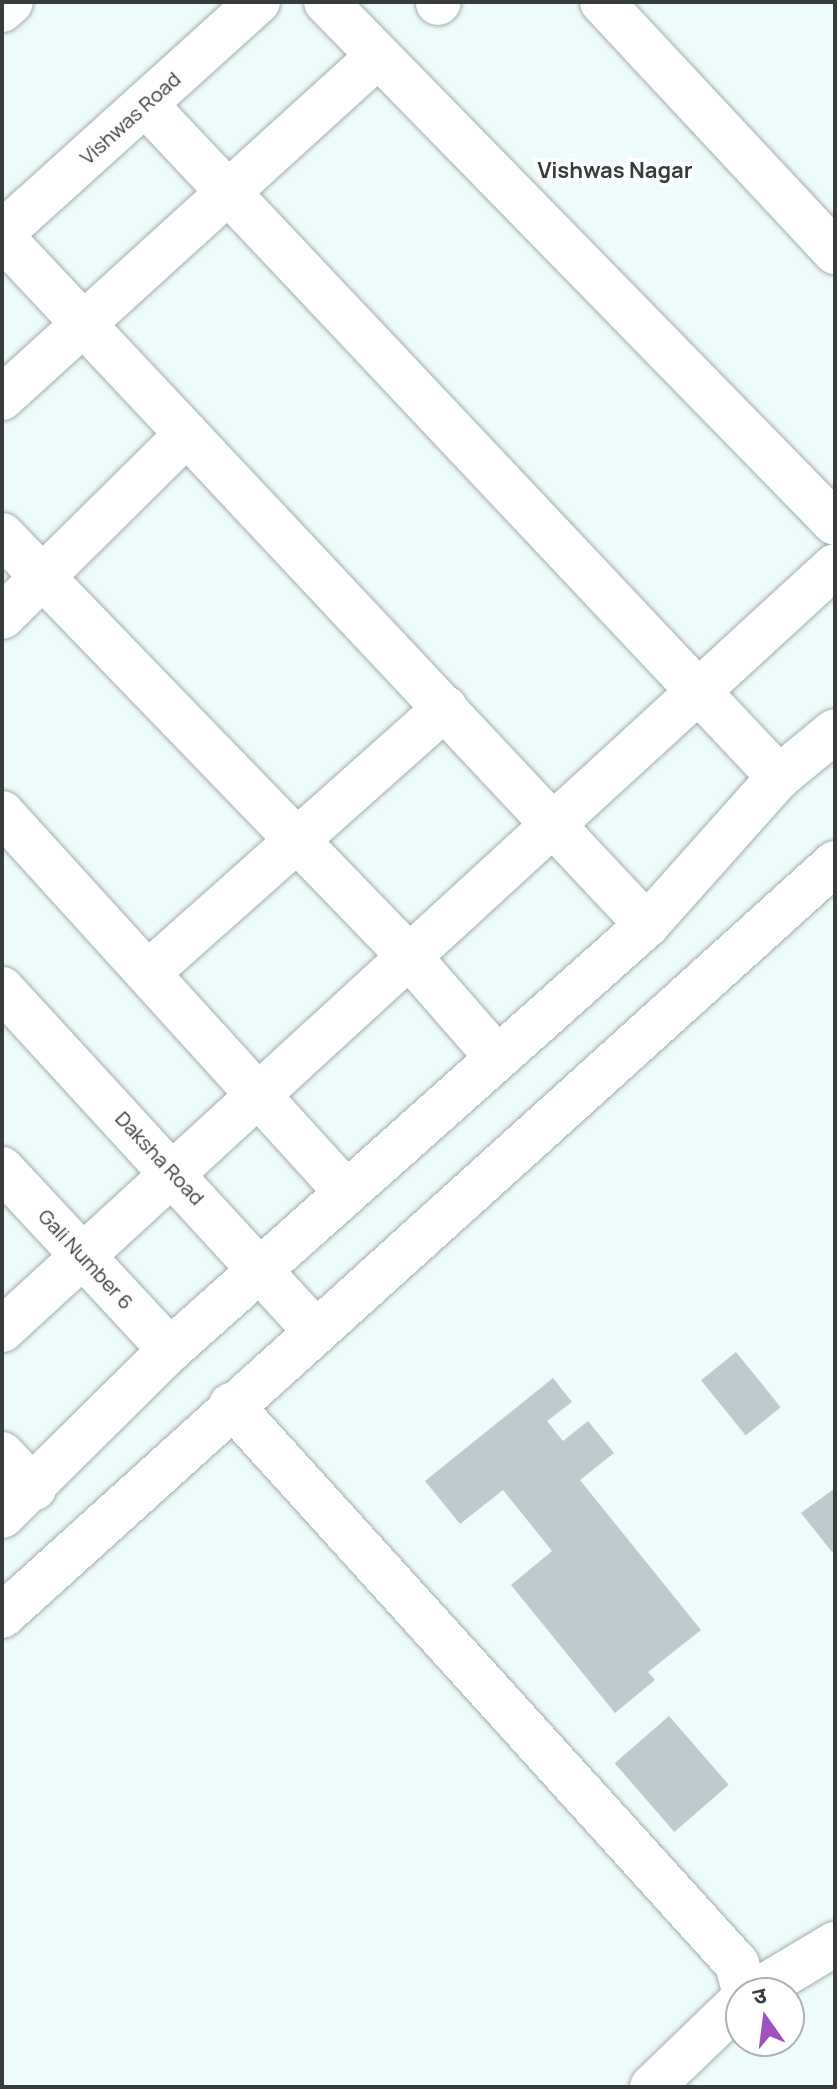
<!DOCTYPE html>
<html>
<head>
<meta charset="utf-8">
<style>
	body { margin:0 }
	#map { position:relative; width:837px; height:2089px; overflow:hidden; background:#edfbfa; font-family:Manrope,"Noto Sans Devanagari",sans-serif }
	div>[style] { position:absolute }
	.building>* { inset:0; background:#becbce; transform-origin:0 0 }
	.roads { filter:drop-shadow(0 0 2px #a2afad) drop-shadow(0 0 2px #a2afad) }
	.minor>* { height:44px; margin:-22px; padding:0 22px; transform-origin:22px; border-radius:22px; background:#fff }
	span { translate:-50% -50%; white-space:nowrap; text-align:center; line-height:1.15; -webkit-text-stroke:8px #fff; paint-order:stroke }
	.street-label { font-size:20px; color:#363c3b }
	.neighbourhood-label { font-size:22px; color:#363c3b; font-weight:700 }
	.frame { position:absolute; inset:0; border:4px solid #363c3b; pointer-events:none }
	.north { position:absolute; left:725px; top:1977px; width:80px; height:80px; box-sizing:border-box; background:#fff; border:2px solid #afb1b1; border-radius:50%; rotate:346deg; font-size:22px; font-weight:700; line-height:32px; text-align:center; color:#363c3b }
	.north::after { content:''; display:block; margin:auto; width:28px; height:36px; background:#9f50c1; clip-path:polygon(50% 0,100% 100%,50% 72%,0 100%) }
</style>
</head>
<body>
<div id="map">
	<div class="building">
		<div style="left:736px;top:1352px;width:71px;height:45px;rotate:51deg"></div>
		<div style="clip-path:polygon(553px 1378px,572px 1402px,547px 1421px,563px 1441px,588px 1421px,614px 1453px,580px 1480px,701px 1630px,648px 1672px,655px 1680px,615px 1713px,511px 1585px,552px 1551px,503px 1490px,460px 1524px,425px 1481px)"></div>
		<div style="clip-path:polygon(835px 1488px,835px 1549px,832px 1552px,801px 1513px)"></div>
		<div style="left:669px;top:1716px;width:91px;height:72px;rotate:49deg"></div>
	</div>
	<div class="roads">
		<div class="minor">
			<div style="left:326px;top:2px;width:728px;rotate:45.67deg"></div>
			<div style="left:602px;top:2px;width:342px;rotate:47deg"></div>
			<div style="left:438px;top:3px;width:1px;rotate:-45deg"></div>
			<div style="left:2px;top:10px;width:12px;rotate:-42deg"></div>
			<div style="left:145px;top:104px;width:925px;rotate:46.71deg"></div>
			<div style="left:2px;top:233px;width:345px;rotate:-42.1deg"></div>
			<div style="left:2px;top:237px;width:943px;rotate:46.85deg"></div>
			<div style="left:2px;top:398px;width:508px;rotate:-42.29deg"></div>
			<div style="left:2px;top:535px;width:581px;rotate:45.98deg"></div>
			<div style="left:406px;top:953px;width:137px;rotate:48.9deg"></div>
			<div style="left:2px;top:617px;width:260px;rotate:-44.7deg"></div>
			<div style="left:2px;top:813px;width:513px;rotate:47.76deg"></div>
			<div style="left:149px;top:972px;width:397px;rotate:-41.7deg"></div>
			<div style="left:2px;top:989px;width:464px;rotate:47.5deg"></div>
			<div style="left:2px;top:1169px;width:247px;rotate:47.1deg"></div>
			<div style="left:2px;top:1330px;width:1130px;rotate:-42.53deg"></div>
			<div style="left:231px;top:1405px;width:754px;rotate:47.85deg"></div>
			<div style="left:737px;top:1964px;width:30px;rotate:75deg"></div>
			<div style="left:2px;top:1454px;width:47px;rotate:46.7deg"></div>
			<div style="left:2px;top:1516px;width:236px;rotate:-44.7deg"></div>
			<div style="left:170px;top:1350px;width:639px;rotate:-41.7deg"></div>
			<div style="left:647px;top:925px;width:198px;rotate:-48.3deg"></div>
			<div style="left:779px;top:777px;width:72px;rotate:-39.4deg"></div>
			<div style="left:2px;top:1616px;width:1123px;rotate:-42.11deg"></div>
			<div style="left:753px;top:1993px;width:96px;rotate:-30.9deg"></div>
			<div style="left:652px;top:2087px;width:124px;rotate:-44deg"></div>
		</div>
	</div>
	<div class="street-label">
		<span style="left:130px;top:118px;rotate:-42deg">Vishwas Road</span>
		<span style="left:160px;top:1158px;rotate:47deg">Daksha Road</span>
		<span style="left:86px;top:1259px;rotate:47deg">Gali Number 6</span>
	</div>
	<div class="neighbourhood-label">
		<span style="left:615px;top:171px">Vishwas Nagar</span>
	</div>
	<div class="frame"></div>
	<div class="north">उ</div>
</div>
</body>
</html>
